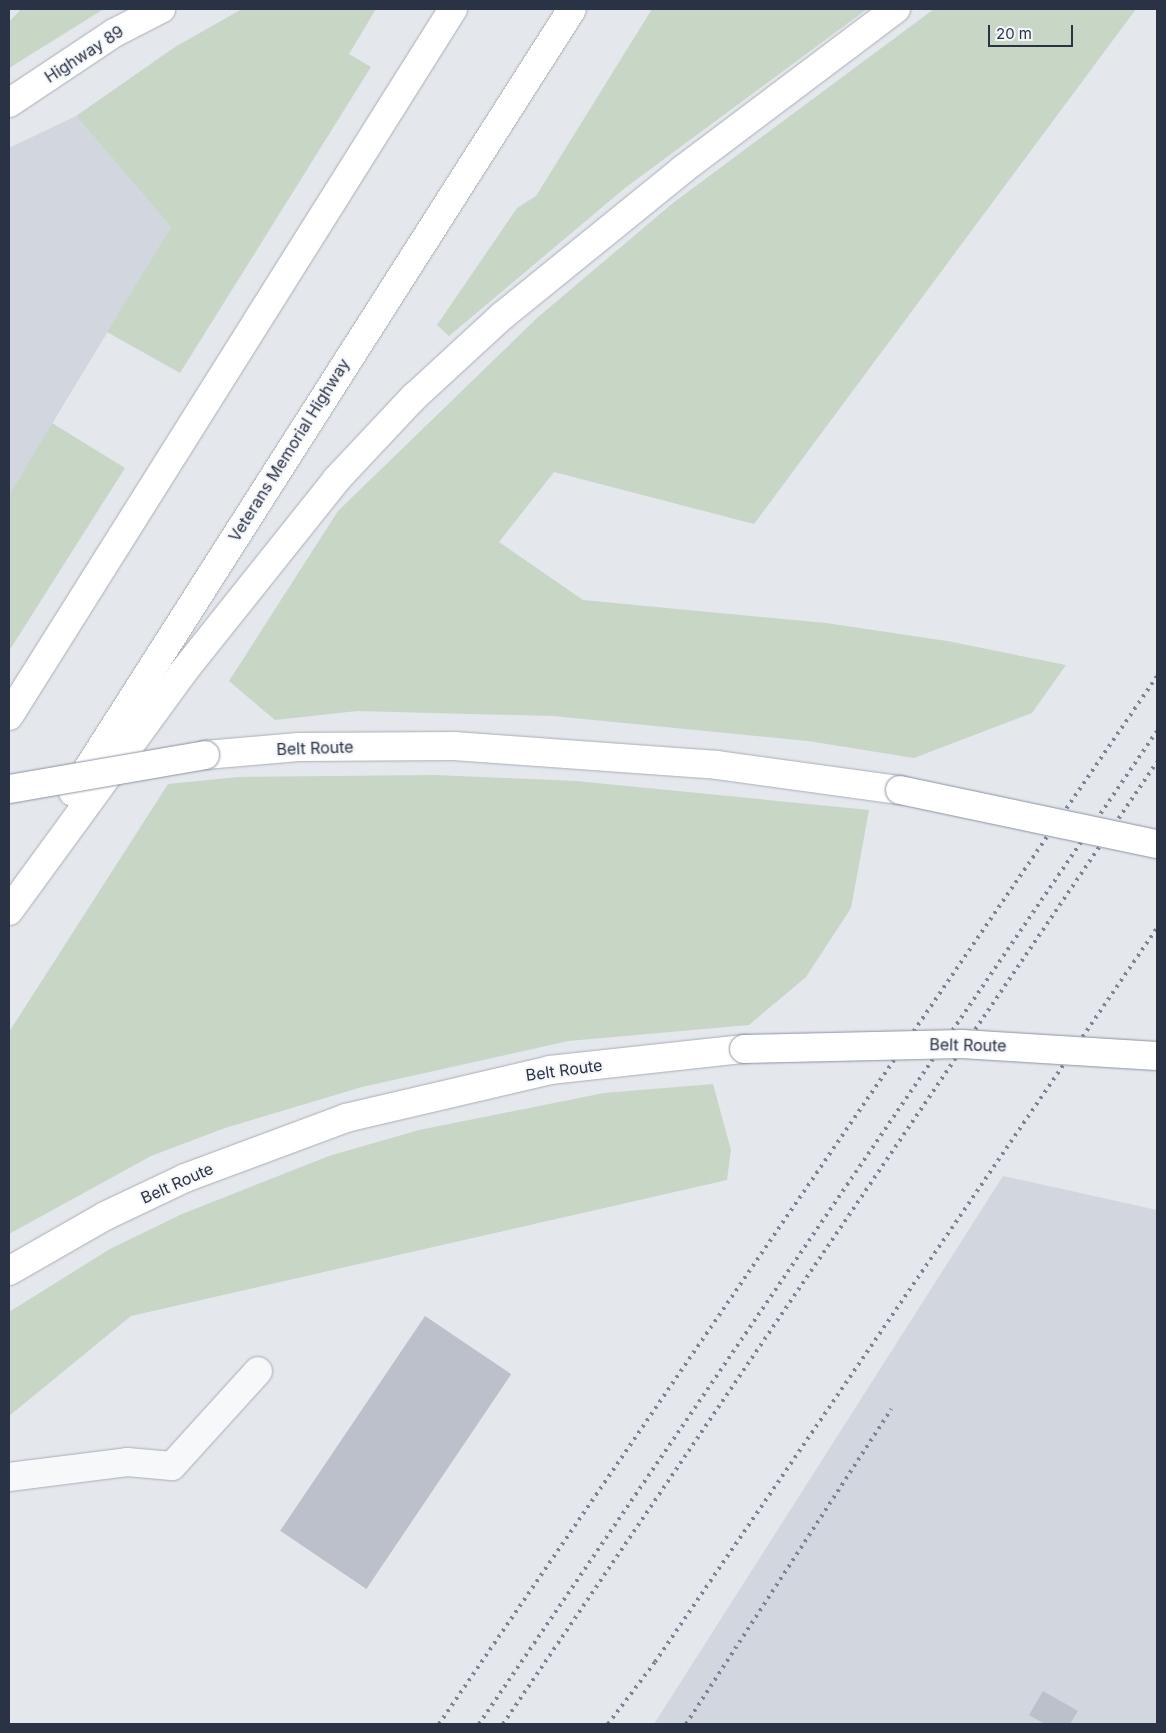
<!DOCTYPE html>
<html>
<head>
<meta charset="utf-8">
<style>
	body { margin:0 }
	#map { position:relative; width:1166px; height:1733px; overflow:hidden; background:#e4e7ec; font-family:Inter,sans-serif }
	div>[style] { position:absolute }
	.built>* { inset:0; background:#d2d6de }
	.green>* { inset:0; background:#c8d6c5 }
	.building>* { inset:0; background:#bbc0ca; transform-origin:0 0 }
	.roads { filter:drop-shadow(0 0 1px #a8adb7) drop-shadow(0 0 1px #a8adb7) }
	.minor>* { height:28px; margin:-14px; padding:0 14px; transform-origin:14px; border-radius:14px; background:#f7f8fa }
	.major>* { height:28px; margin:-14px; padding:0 14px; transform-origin:14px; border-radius:14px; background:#fff }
	.highway>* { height:28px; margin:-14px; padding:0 14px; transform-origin:14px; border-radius:14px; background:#fff }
	.rail>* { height:4px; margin-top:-2px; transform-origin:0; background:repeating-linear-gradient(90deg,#7c8596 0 2.5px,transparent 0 7.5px) }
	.bridges { filter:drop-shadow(0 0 1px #8a93a3) drop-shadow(0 0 1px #8a93a3) }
	.highway-bridge>* { height:28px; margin:-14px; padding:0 14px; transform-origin:14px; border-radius:14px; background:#fff }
	span { translate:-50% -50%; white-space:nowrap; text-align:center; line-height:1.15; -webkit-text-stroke:4px #f4f6f9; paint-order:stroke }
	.street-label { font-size:16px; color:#2a3345 }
	.frame { position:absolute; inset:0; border:10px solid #2a3345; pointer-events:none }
	.scale { position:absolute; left:988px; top:25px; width:85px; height:22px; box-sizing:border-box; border:2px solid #2a3345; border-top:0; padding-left:6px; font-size:15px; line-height:18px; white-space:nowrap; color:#2a3345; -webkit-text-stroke:4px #f4f6f9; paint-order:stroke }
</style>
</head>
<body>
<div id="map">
	<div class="built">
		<div style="clip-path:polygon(76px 116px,171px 227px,9px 495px,9px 148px)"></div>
		<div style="clip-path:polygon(1003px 1176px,1157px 1210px,1157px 1724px,654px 1724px)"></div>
	</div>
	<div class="green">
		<div style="clip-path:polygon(21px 9px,104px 9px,9px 68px,9px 22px)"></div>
		<div style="clip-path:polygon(242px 9px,376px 9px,349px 54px,371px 67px,180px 373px,107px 332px,171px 227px,76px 116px,175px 47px)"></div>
		<div style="clip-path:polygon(652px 9px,867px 9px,625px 188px,449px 336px,437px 325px,517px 208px,536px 196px)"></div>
		<div style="clip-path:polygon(934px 9px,1136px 9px,754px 524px,554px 472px,499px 542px,583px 600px,826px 623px,947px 641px,1066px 665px,1032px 713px,914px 758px,808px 741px,553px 716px,357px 711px,275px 720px,229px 681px,338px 511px,537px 318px,673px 203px)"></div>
		<div style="clip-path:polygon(52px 423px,125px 468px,9px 651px,9px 495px)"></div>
		<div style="clip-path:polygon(435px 775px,576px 781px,869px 810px,851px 908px,806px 977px,749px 1025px,568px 1041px,362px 1087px,225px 1128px,151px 1156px,9px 1234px,9px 1032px,168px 784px,238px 777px)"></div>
		<div style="clip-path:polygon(713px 1084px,731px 1150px,727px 1180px,131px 1316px,9px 1416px,9px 1312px,110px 1249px,182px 1214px,329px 1156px,419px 1130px,604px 1093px)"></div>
	</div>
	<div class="building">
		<div style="left:425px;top:1316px;width:104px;height:259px;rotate:34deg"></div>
		<div style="clip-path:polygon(1043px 1691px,1078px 1711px,1070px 1724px,1045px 1724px,1029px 1715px)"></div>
	</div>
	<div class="roads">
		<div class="minor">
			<div style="left:9px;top:1477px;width:119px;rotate:-7.2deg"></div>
			<div style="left:127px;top:1462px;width:45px;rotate:5.1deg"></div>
			<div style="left:172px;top:1466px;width:128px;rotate:-47.8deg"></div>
		</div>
		<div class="major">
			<div style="left:9px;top:103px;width:126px;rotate:-33.7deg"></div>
			<div style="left:114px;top:33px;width:53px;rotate:-27.1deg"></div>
		</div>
		<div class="highway">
			<div style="left:9px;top:716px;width:835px;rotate:-57.87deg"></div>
			<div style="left:205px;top:755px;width:94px;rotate:-4.9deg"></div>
			<div style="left:299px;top:747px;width:155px;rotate:-0.4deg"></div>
			<div style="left:454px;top:746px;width:264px;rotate:4.1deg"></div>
			<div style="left:717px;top:765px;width:185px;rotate:7.8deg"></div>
			<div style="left:73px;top:792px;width:928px;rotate:-57.49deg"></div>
			<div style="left:9px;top:911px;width:296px;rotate:-53.9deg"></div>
			<div style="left:183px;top:672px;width:246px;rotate:-51.4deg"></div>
			<div style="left:336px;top:480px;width:114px;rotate:-46.8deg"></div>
			<div style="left:414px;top:397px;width:120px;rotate:-42.6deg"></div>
			<div style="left:502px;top:316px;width:232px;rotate:-39deg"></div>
			<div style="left:682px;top:170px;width:268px;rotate:-37deg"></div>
			<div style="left:9px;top:1271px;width:111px;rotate:-29.8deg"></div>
			<div style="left:105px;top:1216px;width:89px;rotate:-25.4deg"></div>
			<div style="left:185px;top:1178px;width:172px;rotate:-20.4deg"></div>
			<div style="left:346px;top:1118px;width:210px;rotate:-13.2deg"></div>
			<div style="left:550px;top:1070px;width:195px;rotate:-6.2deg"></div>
		</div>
	</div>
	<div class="rail">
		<div style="left:439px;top:1724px;width:1270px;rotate:-55.58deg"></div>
		<div style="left:479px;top:1724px;width:1202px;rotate:-55.68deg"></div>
		<div style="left:503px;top:1724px;width:1163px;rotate:-55.79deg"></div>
		<div style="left:608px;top:1724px;width:78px;rotate:-52.8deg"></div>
		<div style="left:655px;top:1662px;width:889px;rotate:-55.63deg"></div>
		<div style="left:686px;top:1724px;width:376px;rotate:-56.9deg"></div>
	</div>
	<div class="bridges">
		<div class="highway-bridge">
			<div style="left:9px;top:789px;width:199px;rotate:-9.8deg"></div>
			<div style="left:900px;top:790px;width:263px;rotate:11.9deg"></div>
			<div style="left:744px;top:1049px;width:218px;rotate:-1.3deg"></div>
			<div style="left:962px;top:1044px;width:195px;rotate:3.5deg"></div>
		</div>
	</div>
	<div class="street-label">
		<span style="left:84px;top:54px;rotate:-33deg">Highway 89</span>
		<span style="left:289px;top:450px;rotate:-58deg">Veterans Memorial Highway</span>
		<span style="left:315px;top:748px;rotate:-2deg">Belt Route</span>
		<span style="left:968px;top:1045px;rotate:1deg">Belt Route</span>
		<span style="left:564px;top:1070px;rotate:-8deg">Belt Route</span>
		<span style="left:177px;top:1183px;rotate:-24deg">Belt Route</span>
	</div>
	<div class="frame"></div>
	<div class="scale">20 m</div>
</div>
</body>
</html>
